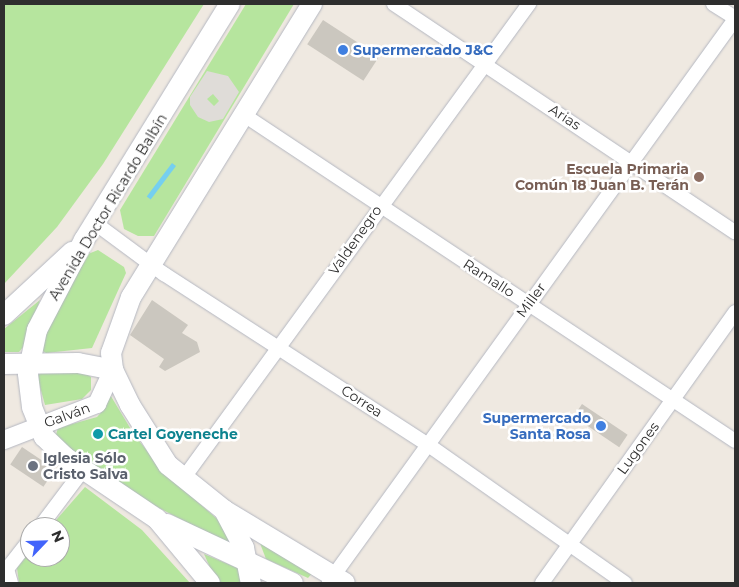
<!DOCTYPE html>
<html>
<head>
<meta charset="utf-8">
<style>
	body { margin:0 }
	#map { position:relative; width:739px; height:587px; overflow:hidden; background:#efe9e1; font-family:Montserrat,sans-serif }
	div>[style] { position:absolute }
	.green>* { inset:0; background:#b6e59e }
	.plaza>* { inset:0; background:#dfdcd8 }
	.water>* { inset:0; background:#75cff0; transform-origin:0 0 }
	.building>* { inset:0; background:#cbc7bf; transform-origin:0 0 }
	.roads { filter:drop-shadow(0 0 1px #b4b7c1) drop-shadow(0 0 1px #b4b7c1) }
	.minor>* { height:14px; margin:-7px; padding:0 7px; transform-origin:7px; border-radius:7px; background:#fff }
	.tertiary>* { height:18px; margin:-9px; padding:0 9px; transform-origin:9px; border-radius:9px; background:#fff }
	.secondary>* { height:20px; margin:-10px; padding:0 10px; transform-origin:10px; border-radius:10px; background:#fff }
	.dots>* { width:14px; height:14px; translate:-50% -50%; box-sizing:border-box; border:2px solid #fff; border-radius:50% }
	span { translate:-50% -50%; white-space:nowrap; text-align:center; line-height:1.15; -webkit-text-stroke:5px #fff; paint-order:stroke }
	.shop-label { font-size:14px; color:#366cbe; font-weight:700 }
	.left { translate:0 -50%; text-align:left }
	.right { translate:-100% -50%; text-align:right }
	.street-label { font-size:14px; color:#2e2e2e }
	.education-label { font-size:14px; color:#785e54; font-weight:700 }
	.culture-label { font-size:14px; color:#0d838f; font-weight:700 }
	.worship-label { font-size:14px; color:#5b616d; font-weight:700 }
	.frame { position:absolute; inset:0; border:5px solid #2e2e2e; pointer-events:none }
	.north { position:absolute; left:20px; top:517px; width:50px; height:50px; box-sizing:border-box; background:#fff; border:1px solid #ababab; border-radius:50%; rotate:66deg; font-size:14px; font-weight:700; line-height:20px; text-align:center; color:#2e2e2e }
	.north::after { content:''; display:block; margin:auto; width:18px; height:22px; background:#4264fb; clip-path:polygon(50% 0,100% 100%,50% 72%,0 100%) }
</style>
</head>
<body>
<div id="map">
	<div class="green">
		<div style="clip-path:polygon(4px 4px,204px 4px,103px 164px,57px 227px,4px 284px)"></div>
		<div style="clip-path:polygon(246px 4px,294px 4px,154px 236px,138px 236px,124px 229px,120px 210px)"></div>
		<div style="clip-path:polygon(98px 250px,124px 267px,126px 273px,92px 348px,46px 353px,41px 350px,45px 328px,88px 254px)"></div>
		<div style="clip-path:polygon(40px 300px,24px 346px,19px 352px,4px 352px,4px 329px)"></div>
		<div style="clip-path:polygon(42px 372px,84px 372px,91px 377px,91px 390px,82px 399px,45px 405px,37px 376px)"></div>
		<div style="clip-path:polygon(109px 393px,135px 436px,167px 475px,224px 525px,230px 545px,140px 498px,55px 438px,58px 428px,97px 417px,106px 407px)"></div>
		<div style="clip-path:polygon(85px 487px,142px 530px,190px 583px,19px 583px,17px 568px,30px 552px,30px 557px,60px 557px,60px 527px,50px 527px)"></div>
		<div style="clip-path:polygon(258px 538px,314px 571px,308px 578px,266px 559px)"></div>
		<div style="clip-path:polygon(204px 554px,240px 569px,243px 583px,217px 583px)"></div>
	</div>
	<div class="plaza">
		<div style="clip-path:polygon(evenodd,207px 71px,228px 76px,239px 92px,223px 119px,209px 122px,198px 117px,190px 105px,190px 97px,207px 71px,213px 94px,219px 101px,214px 106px,207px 99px,213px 94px)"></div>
	</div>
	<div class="water">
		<div style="left:172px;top:163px;width:5px;height:42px;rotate:37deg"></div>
	</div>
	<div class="building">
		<div style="left:323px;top:20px;width:67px;height:29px;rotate:33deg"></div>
		<div style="clip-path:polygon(152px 300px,188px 325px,182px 333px,197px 342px,200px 352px,165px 371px,159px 367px,164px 359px,130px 335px)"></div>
		<div style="left:582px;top:404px;width:55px;height:15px;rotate:34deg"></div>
		<div style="left:22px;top:447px;width:40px;height:21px;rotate:34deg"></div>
	</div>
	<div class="roads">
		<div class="minor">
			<div style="left:394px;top:4px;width:410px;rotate:33.8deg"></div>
			<div style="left:713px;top:4px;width:26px;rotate:32deg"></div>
			<div style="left:244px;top:115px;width:589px;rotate:33.58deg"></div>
			<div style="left:95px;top:223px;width:86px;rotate:36.5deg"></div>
			<div style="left:164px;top:274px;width:313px;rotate:32.9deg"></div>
			<div style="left:427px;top:444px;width:242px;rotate:35.1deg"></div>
			<div style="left:183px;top:479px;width:588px;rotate:-53.93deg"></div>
			<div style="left:40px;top:527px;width:71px;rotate:-53deg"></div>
			<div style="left:329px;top:582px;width:694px;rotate:-54.2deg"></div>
			<div style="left:11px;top:583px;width:15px;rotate:-106deg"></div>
			<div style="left:7px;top:569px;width:37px;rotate:-52deg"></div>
			<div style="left:542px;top:583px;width:333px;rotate:-54.5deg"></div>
		</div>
		<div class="tertiary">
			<div style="left:4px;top:440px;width:100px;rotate:-21.2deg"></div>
			<div style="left:97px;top:404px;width:38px;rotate:-65deg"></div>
		</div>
		<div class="secondary">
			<div style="left:312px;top:4px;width:344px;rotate:121.7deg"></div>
			<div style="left:131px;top:297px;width:59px;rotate:109.7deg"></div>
			<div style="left:111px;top:353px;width:17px;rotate:83deg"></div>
			<div style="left:113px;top:370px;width:39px;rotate:64deg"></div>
			<div style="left:130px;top:405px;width:71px;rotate:57.7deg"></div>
			<div style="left:168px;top:465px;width:72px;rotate:38.8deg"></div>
			<div style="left:224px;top:510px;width:141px;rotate:31.1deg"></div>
			<div style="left:4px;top:315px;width:93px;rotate:-42.8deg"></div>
			<div style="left:4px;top:364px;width:74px;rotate:-0.8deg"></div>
			<div style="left:78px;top:363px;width:36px;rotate:11deg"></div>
			<div style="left:224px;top:510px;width:43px;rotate:62.2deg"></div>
			<div style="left:244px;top:548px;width:36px;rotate:79deg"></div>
			<div style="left:167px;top:524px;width:139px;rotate:25.1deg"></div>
			<div style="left:210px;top:583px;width:83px;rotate:-129.6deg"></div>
			<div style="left:157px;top:519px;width:111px;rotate:-146deg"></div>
			<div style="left:65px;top:457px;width:29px;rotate:-136deg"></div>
			<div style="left:44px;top:437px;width:32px;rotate:-112deg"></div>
			<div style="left:32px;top:407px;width:34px;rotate:-97deg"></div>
			<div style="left:28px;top:373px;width:44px;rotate:-78.2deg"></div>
			<div style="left:37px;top:330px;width:102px;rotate:-62.4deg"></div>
			<div style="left:84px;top:240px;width:278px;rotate:-58.3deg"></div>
		</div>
	</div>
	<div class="dots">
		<div style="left:343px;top:50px;background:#3f7fe0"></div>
		<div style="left:699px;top:177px;background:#8d6e63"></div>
		<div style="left:601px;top:426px;background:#3f7fe0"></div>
		<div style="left:98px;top:434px;background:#0f9aa8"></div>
		<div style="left:33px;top:466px;background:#6b7280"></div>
	</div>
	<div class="shop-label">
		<span class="left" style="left:353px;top:50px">Supermercado J&amp;C</span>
		<span class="right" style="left:591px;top:426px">Supermercado<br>Santa Rosa</span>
	</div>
	<div class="street-label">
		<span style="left:565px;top:117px;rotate:33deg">Arias</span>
		<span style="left:108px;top:207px;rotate:-59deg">Avenida Doctor Ricardo Balbín</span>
		<span style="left:355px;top:240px;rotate:-55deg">Valdenegro</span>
		<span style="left:489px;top:278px;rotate:33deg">Ramallo</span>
		<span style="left:531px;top:300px;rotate:-54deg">Miller</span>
		<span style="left:362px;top:401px;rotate:33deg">Correa</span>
		<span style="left:67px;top:415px;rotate:-20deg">Galván</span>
		<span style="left:638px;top:448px;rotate:-54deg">Lugones</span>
	</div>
	<div class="education-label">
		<span class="right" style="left:689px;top:177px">Escuela Primaria<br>Común 18 Juan B. Terán</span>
	</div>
	<div class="culture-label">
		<span class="left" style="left:108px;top:434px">Cartel Goyeneche</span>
	</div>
	<div class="worship-label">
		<span class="left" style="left:43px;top:466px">Iglesia Sólo<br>Cristo Salva</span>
	</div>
	<div class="frame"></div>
	<div class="north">N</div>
</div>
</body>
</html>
